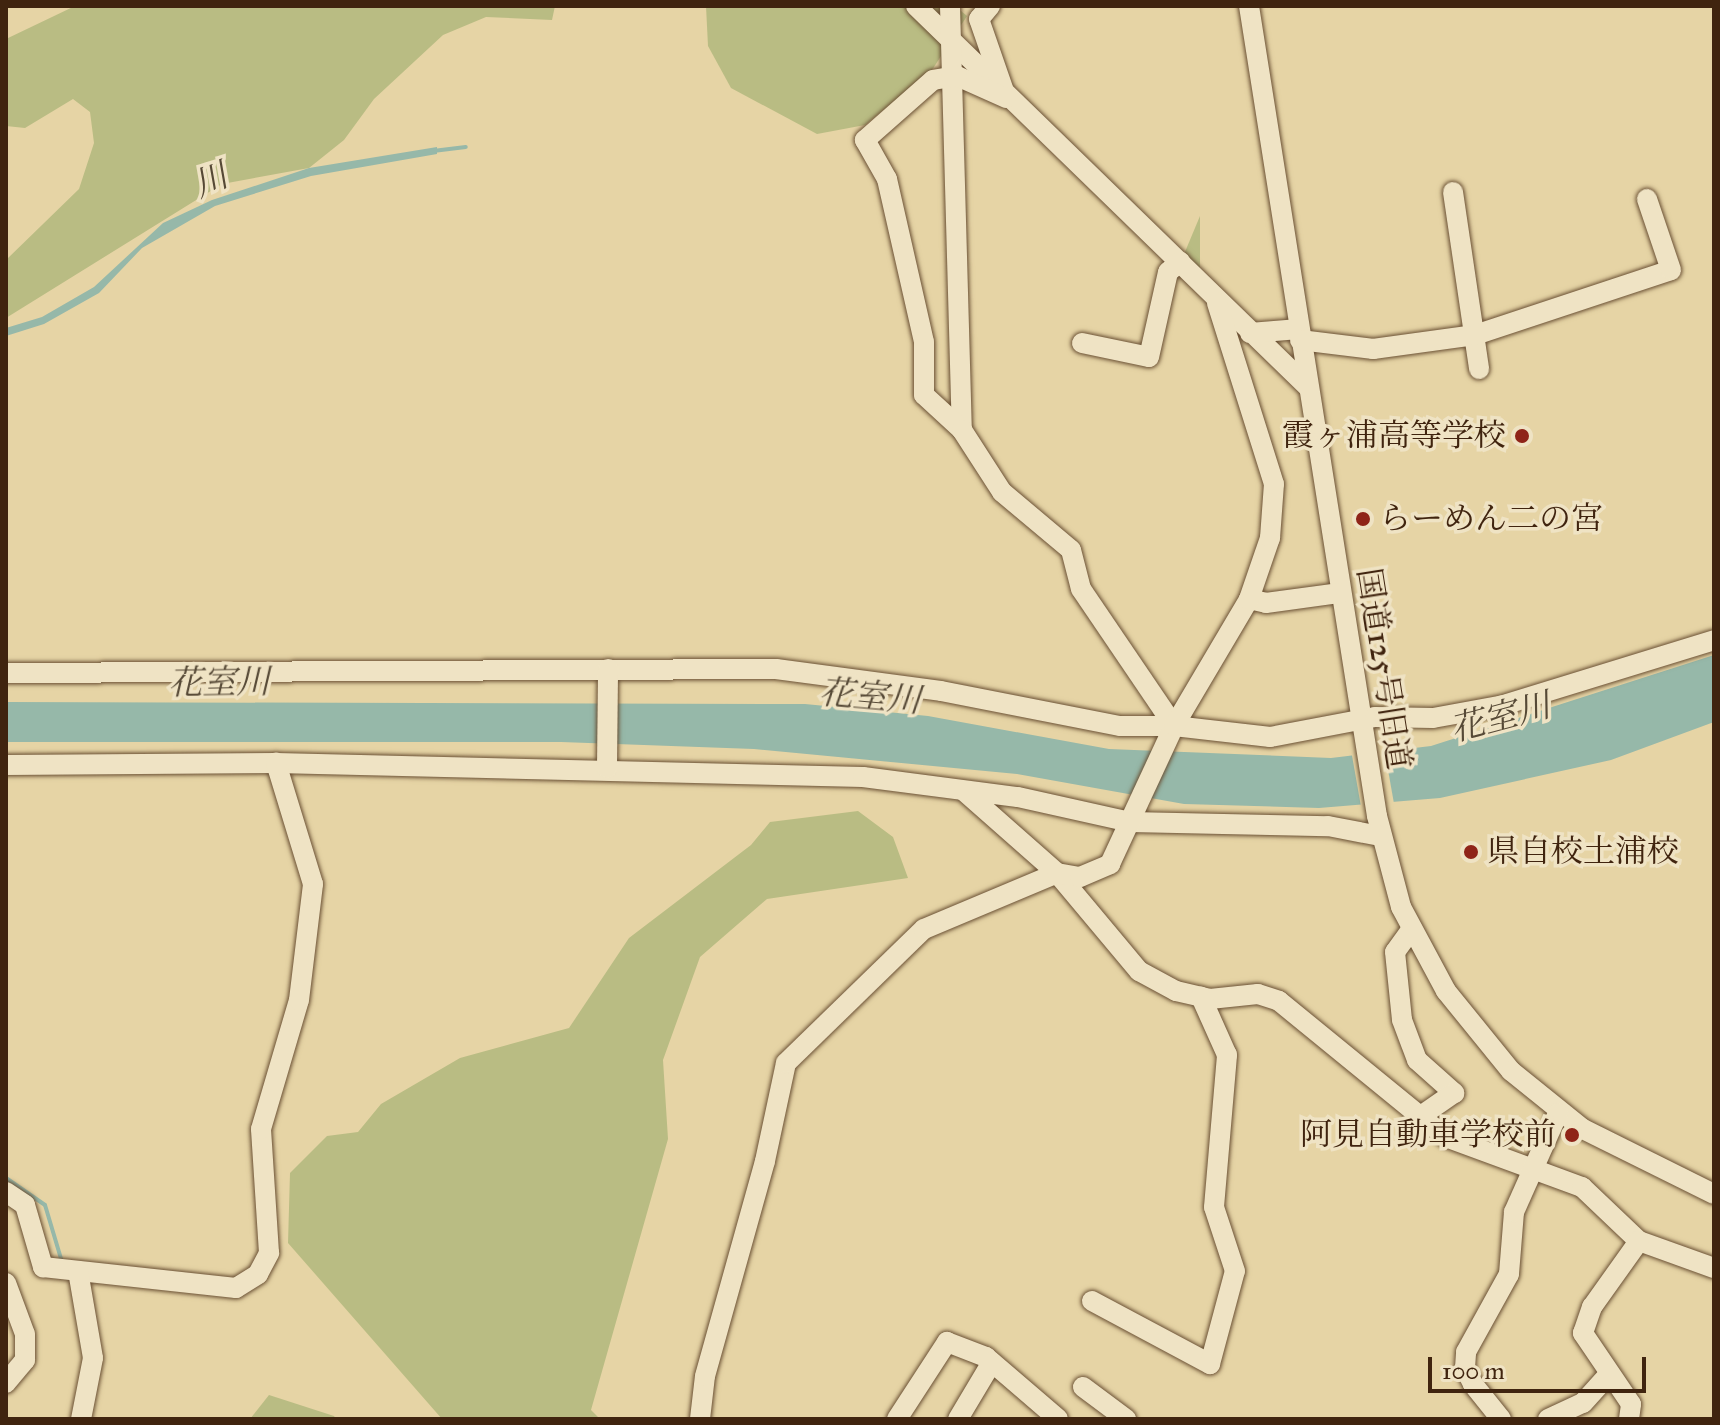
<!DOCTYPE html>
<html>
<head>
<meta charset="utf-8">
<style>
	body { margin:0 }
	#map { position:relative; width:1720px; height:1425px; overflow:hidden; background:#e6d4a5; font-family:"IM FELL Great Primer","Noto Serif JP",serif }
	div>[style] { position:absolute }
	.green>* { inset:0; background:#b9bc83 }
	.water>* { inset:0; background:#96b8a9 }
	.pier>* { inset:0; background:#e6d4a5; transform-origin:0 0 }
	.stream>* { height:4px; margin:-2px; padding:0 2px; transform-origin:2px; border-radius:2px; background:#96b8a9 }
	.roads { filter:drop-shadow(0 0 2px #6a5034) drop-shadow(0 0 2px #6a5034) }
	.minor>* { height:20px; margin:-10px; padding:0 10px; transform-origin:10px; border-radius:10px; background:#efe3c4 }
	.dots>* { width:22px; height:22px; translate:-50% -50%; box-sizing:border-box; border:4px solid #efe3c4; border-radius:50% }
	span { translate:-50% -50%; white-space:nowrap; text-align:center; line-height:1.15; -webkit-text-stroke:7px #efe3c4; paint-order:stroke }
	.poi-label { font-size:32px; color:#40240f }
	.right { translate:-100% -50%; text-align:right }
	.left { translate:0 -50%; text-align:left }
	.street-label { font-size:32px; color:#40240f }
	.water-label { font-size:34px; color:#564936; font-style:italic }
	.frame { position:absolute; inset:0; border:8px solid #40240f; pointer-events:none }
	.scale { position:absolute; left:1428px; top:1357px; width:218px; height:36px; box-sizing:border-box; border:4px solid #40240f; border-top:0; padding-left:10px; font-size:24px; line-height:28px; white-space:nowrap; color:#40240f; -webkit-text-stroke:6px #efe3c4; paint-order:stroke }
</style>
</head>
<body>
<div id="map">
	<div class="green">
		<div style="clip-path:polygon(75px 6px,555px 6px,552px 20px,486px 17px,443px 35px,374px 99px,344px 140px,309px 168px,222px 184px,6px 318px,6px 260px,79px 189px,94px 143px,90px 112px,73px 99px,25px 128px,6px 126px,6px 39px)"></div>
		<div style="clip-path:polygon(706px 6px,955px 6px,967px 16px,932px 70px,865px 125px,817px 134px,731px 88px,708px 46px)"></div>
		<div style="clip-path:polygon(1200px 216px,1200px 281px,1182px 259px)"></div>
		<div style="clip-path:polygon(858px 811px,893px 837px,908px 878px,767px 899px,700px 957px,663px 1060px,668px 1139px,591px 1410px,600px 1419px,442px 1419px,288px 1243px,290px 1173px,327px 1136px,358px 1132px,381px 1104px,460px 1058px,569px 1028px,629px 938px,751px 845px,770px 822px)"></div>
		<div style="clip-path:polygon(269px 1395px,334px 1416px,336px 1419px,250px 1419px)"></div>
	</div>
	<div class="water">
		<div style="clip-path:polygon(437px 147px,437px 154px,311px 176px,215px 206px,142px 248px,99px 293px,44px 324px,6px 336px,6px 328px,42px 317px,94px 287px,163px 223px,212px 200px,309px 168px)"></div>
		<div style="clip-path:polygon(1714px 655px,1714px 722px,1611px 760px,1440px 798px,1319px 808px,1184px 804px,1017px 774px,754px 749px,561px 742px,6px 742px,6px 702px,805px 704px,928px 716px,1109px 749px,1331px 758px,1431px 746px)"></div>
	</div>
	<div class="pier">
		<div style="left:1384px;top:747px;width:60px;height:33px;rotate:80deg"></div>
	</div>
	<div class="stream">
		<div style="left:433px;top:151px;width:33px;rotate:-7deg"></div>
		<div style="left:6px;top:1178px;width:47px;rotate:34.7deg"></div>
		<div style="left:45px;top:1205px;width:59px;rotate:73.4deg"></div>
	</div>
	<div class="roads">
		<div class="minor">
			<div style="left:916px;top:6px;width:547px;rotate:44.18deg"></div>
			<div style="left:950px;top:6px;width:424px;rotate:88.4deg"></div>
			<div style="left:990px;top:6px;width:17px;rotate:130deg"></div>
			<div style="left:979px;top:19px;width:76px;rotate:70.9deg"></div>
			<div style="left:1249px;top:6px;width:820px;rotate:81.02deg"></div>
			<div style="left:1377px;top:816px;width:94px;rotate:75.2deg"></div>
			<div style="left:1401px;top:907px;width:95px;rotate:61.8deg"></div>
			<div style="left:1446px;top:991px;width:103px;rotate:50.9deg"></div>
			<div style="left:1511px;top:1071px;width:92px;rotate:38.9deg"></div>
			<div style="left:1583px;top:1129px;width:146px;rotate:26.4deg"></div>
			<div style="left:1006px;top:98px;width:54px;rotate:-155.8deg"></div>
			<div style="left:957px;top:76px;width:24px;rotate:171deg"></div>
			<div style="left:933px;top:80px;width:91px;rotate:138.6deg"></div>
			<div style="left:865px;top:140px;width:45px;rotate:60.6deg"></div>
			<div style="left:887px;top:179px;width:167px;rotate:77.2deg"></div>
			<div style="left:924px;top:342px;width:53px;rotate:90deg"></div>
			<div style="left:924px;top:395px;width:52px;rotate:42.6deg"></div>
			<div style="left:962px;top:430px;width:74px;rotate:57.2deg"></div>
			<div style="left:1002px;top:492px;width:90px;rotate:40deg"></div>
			<div style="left:1071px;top:550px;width:40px;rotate:75.6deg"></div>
			<div style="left:1081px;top:589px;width:166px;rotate:55.8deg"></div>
			<div style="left:1453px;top:192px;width:179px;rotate:81.6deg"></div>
			<div style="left:1250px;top:333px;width:49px;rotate:-4.7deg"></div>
			<div style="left:1300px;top:340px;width:74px;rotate:7deg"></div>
			<div style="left:1373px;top:349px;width:103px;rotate:-7.8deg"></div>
			<div style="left:1475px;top:335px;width:206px;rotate:-18.3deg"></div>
			<div style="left:1671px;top:270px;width:75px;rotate:-108.7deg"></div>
			<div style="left:1082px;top:343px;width:68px;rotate:11.8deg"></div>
			<div style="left:1149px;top:357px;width:87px;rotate:-77.4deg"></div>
			<div style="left:1168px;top:272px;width:16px;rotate:-40deg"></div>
			<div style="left:1249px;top:599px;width:17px;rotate:13deg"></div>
			<div style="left:1266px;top:603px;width:75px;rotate:-7.7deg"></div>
			<div style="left:6px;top:673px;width:770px;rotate:-0.3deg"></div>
			<div style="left:776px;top:669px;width:166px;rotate:7.6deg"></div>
			<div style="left:941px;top:691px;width:182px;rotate:11.1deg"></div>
			<div style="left:1120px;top:726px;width:54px"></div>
			<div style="left:1174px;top:726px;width:97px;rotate:6.5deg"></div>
			<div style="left:1270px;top:737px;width:107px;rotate:-10.8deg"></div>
			<div style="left:1375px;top:717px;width:58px;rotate:1deg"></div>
			<div style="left:1433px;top:718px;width:68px;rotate:-10.2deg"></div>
			<div style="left:1500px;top:706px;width:224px;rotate:-17.1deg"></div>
			<div style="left:6px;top:765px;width:270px;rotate:-0.4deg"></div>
			<div style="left:276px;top:763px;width:587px;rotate:1.37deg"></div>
			<div style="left:863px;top:777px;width:156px;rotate:7.4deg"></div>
			<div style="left:1018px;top:797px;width:115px;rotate:12.6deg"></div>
			<div style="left:1130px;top:822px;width:198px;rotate:1.2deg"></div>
			<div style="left:1328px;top:826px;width:53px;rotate:10.9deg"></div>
			<div style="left:607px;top:768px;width:99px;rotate:-89.4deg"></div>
			<div style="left:964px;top:791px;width:124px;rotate:41.4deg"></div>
			<div style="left:1057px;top:873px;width:128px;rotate:50.1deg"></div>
			<div style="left:1139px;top:971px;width:42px;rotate:28.4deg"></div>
			<div style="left:1176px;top:991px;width:35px;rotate:13deg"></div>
			<div style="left:1210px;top:999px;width:48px;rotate:-5.9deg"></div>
			<div style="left:1258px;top:994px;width:22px;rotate:18deg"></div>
			<div style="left:1279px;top:1001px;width:215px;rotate:39.2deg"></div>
			<div style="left:1446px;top:1137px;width:145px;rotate:20.2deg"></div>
			<div style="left:1582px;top:1187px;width:79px;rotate:43.5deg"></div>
			<div style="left:1639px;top:1241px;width:80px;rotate:19.8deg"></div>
			<div style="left:1411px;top:930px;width:27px;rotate:126deg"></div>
			<div style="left:1395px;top:952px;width:68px;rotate:84.1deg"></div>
			<div style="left:1402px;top:1020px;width:43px;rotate:69.4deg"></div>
			<div style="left:1417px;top:1060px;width:50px;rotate:41.7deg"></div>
			<div style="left:1454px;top:1093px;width:44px;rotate:145.2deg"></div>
			<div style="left:6px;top:1192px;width:23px;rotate:34deg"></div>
			<div style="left:25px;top:1205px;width:65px;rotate:73.8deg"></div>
			<div style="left:43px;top:1267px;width:194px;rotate:6.2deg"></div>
			<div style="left:236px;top:1288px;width:26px;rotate:-32deg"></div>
			<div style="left:258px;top:1274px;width:24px;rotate:-62deg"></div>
			<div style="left:269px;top:1253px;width:124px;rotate:-93.7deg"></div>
			<div style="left:261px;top:1129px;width:134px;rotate:-73.6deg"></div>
			<div style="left:299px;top:1000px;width:117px;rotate:-83.1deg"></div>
			<div style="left:313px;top:884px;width:127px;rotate:-107deg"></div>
			<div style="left:78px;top:1271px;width:88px;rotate:80.2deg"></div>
			<div style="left:93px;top:1358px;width:62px;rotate:101.1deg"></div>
			<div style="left:6px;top:1283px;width:54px;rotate:69.6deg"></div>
			<div style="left:25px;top:1334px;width:26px;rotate:90deg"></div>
			<div style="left:25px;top:1360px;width:30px;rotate:130deg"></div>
			<div style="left:1092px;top:1301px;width:134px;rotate:28.1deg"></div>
			<div style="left:1210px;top:1364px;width:96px;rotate:-75deg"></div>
			<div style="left:1235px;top:1271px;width:67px;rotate:-108.2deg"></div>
			<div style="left:1214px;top:1207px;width:153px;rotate:-85.1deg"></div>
			<div style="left:1227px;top:1055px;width:64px;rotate:-114.1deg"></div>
			<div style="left:1083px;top:1387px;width:54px;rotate:36.7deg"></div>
			<div style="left:700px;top:1419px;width:43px;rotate:-83.4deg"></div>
			<div style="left:705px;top:1376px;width:223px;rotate:-74.4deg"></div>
			<div style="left:765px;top:1161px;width:100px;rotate:-77.9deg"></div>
			<div style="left:786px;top:1063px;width:192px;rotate:-44.2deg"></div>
			<div style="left:924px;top:929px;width:144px;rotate:-22.8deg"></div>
			<div style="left:1057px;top:873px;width:23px;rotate:10deg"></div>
			<div style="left:1080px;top:877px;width:33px;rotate:-23deg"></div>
			<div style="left:1110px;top:864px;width:152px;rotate:-65.1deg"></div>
			<div style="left:1174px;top:726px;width:147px;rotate:-59.4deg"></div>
			<div style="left:1249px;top:599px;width:65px;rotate:-71deg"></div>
			<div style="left:1270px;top:538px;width:54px;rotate:-85.8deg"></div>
			<div style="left:1274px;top:484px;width:190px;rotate:-107.5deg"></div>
			<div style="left:897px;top:1419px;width:92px;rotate:-57deg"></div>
			<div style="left:947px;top:1342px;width:42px;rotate:21deg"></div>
			<div style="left:986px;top:1357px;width:95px;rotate:40.7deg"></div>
			<div style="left:958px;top:1419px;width:66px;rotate:-59.2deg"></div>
			<div style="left:1501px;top:1419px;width:45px;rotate:-128.7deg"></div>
			<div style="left:1473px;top:1384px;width:18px;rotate:-117deg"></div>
			<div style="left:1465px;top:1368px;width:16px;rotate:-86deg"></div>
			<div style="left:1466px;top:1352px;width:89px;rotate:-61.1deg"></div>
			<div style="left:1509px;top:1274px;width:62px;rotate:-85.4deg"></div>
			<div style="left:1514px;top:1212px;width:108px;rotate:-66deg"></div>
			<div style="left:1548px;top:1419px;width:38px;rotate:-25deg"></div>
			<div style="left:1583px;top:1403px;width:39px;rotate:-48deg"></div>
			<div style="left:1629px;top:1419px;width:15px;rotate:-82deg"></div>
			<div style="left:1631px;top:1404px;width:86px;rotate:-124.1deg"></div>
			<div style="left:1583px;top:1333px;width:28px;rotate:-71deg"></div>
			<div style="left:1592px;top:1307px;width:81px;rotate:-54.5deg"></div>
		</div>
	</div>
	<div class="dots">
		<div style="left:1522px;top:436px;background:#8f2418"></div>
		<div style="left:1363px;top:519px;background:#8f2418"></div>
		<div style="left:1471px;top:852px;background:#8f2418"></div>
		<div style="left:1572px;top:1135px;background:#8f2418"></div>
	</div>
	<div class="poi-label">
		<span class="right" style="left:1506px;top:436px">霞ヶ浦高等学校</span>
		<span class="left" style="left:1379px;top:519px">らーめん二の宮</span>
		<span class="left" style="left:1487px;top:852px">県自校土浦校</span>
		<span class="right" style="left:1556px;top:1135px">阿見自動車学校前</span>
	</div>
	<div class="street-label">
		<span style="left:1383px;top:669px;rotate:81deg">国道125号旧道</span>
	</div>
	<div class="water-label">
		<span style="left:210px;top:180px;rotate:-24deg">川</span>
		<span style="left:219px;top:682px;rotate:-1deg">花室川</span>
		<span style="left:870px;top:696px;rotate:5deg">花室川</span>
		<span style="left:1500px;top:717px;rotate:-15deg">花室川</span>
	</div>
	<div class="frame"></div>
	<div class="scale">100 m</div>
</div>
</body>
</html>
